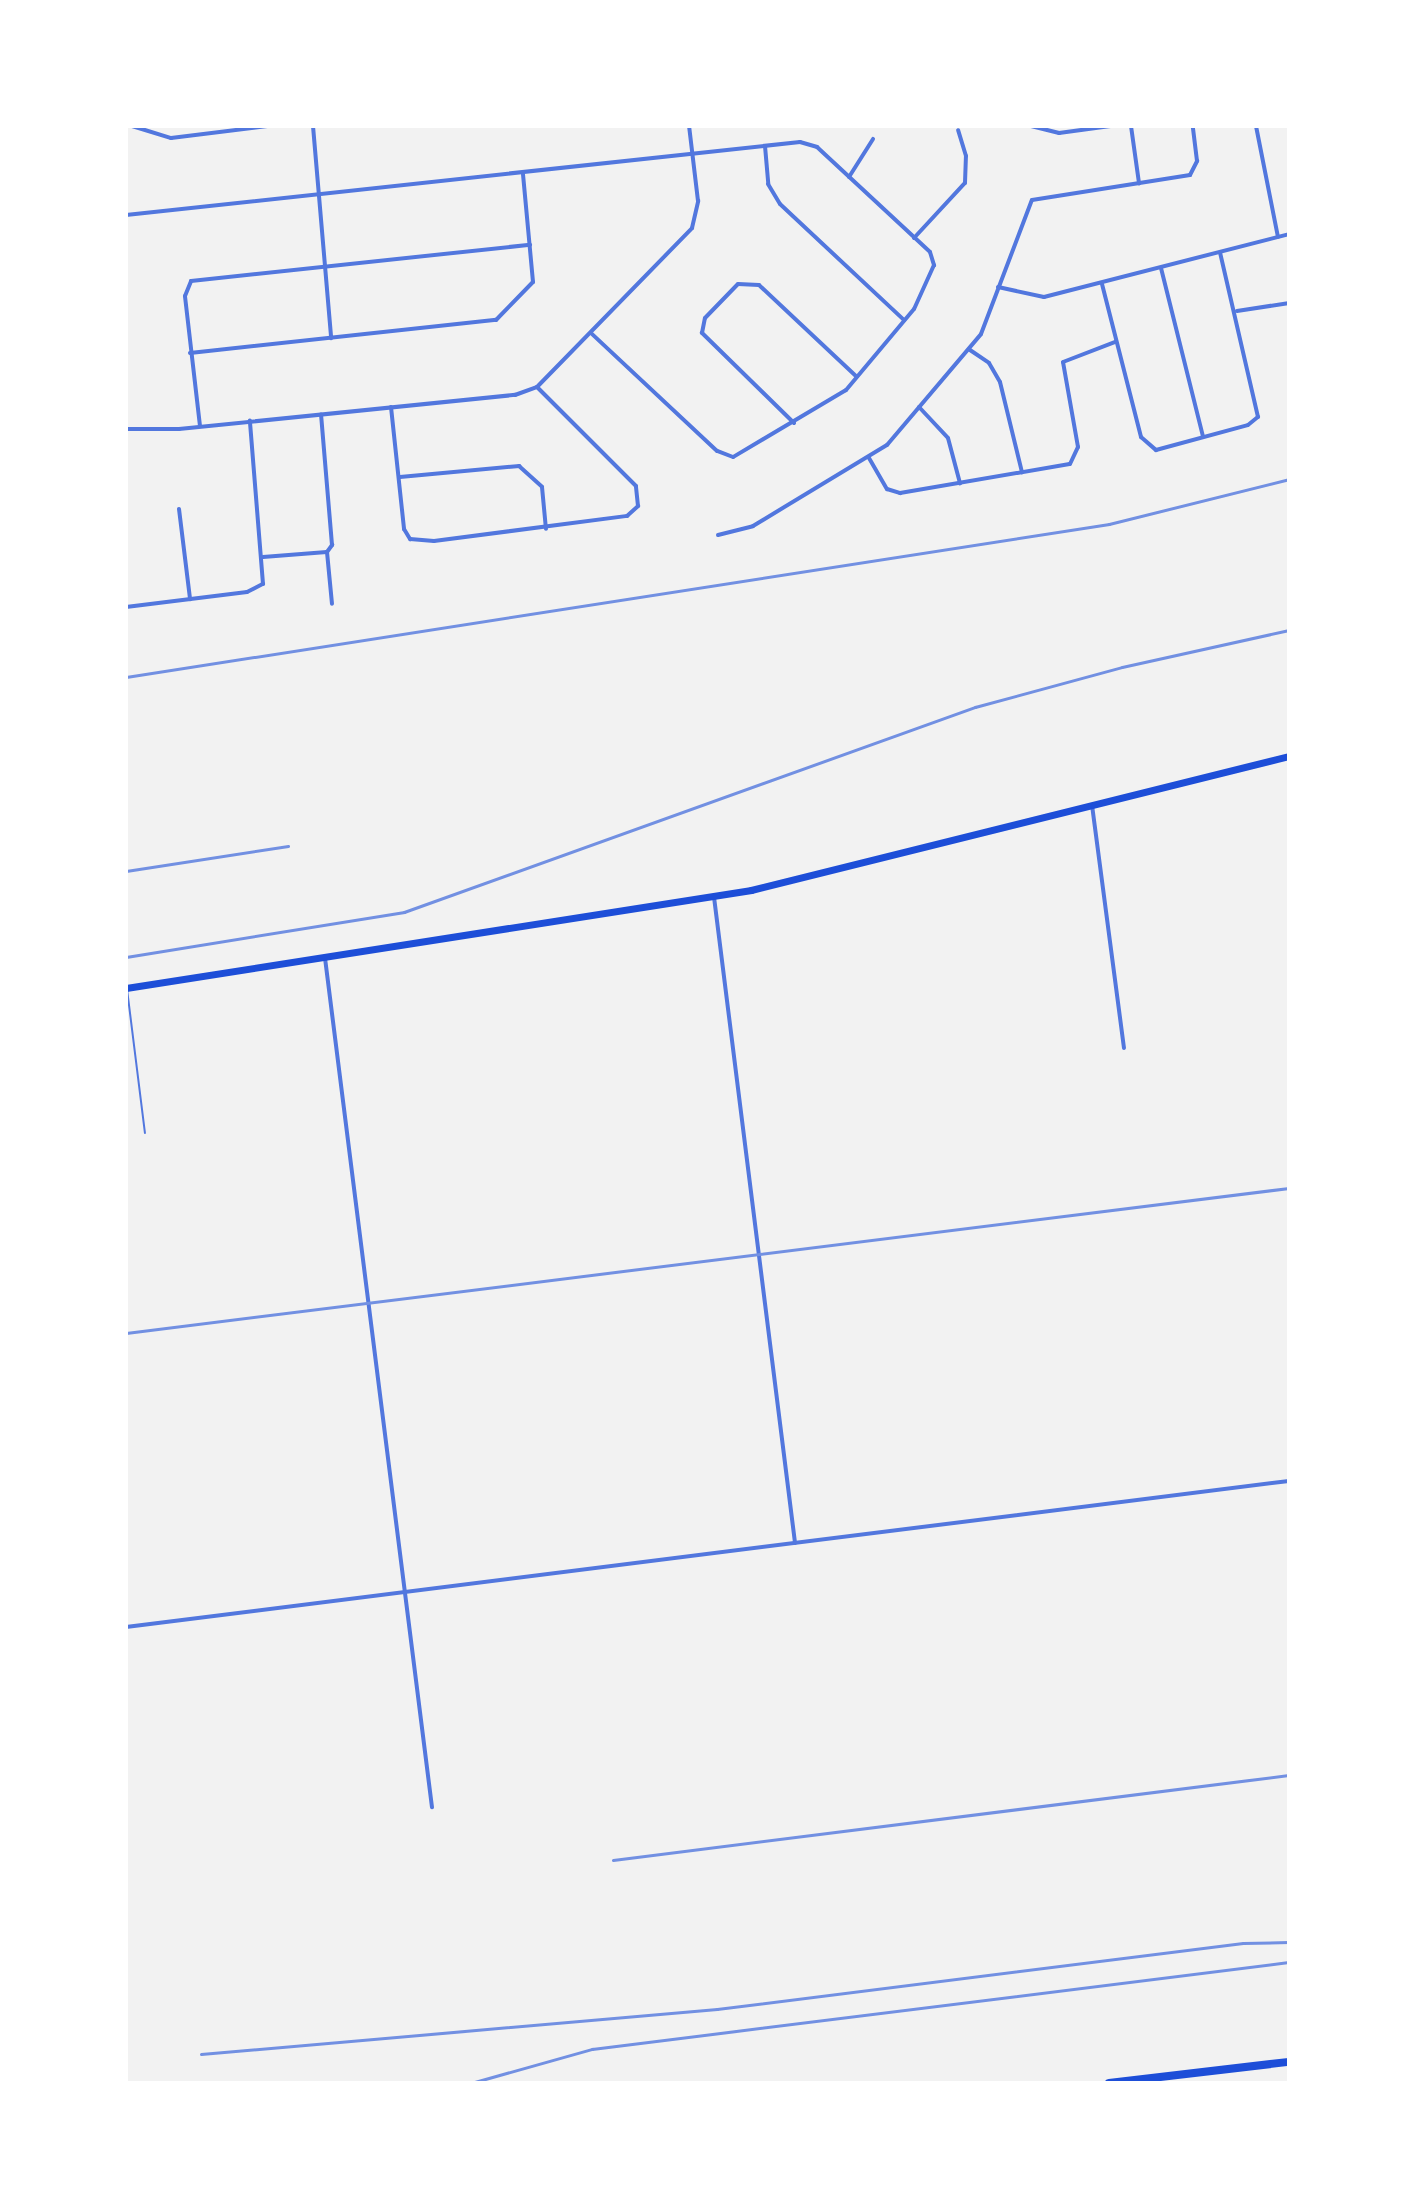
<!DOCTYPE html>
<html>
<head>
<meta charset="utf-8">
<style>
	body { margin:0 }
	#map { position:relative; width:1415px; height:2209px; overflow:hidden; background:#f2f2f2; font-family:"Roboto Condensed",sans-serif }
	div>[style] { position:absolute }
	.service>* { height:2px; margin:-1px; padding:0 1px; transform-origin:1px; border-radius:1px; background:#5277de }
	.minor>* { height:4px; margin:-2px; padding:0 2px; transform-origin:2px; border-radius:2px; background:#5277de }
	.primary>* { height:7px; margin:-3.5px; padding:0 3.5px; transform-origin:3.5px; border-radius:3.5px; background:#1d4ed8 }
	.motorway>* { height:8px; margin:-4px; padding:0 4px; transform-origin:4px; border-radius:4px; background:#1d4ed8 }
	.rail>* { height:3px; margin:-1.5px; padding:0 1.5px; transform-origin:1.5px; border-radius:1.5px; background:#7290e2 }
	span { translate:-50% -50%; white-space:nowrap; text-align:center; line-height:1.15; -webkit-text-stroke:8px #fff; paint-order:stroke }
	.frame { position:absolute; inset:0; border:128px solid #fff; pointer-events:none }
</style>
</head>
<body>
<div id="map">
	<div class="service">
		<div style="left:127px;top:989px;width:145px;rotate:82.9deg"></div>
	</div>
	<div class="minor">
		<div style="left:132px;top:126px;width:41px;rotate:17.1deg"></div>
		<div style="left:171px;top:138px;width:97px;rotate:-7.1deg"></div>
		<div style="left:313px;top:126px;width:213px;rotate:85.1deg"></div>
		<div style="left:1031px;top:126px;width:29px;rotate:14deg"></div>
		<div style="left:1059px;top:133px;width:52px;rotate:-7.7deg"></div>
		<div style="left:1131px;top:126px;width:58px;rotate:82deg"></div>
		<div style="left:1256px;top:126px;width:113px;rotate:78.8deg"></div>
		<div style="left:765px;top:146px;width:38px;rotate:85deg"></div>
		<div style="left:768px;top:184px;width:23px;rotate:59deg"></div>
		<div style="left:780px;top:204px;width:170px;rotate:43.1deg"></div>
		<div style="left:849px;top:177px;width:45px;rotate:-57.7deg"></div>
		<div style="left:126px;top:215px;width:678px;rotate:-6.18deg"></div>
		<div style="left:800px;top:142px;width:18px;rotate:16deg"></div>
		<div style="left:817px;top:147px;width:154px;rotate:42.9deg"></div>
		<div style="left:930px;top:252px;width:14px;rotate:73deg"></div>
		<div style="left:934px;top:265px;width:48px;rotate:114.4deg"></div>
		<div style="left:914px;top:309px;width:106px;rotate:130deg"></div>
		<div style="left:846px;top:390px;width:131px;rotate:149.3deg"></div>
		<div style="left:733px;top:457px;width:17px;rotate:-159deg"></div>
		<div style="left:717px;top:451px;width:171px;rotate:-136.9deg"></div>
		<div style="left:914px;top:238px;width:75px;rotate:-47.2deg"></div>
		<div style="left:965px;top:183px;width:27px;rotate:-88deg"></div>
		<div style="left:966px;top:156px;width:27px;rotate:-107deg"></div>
		<div style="left:1161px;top:268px;width:173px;rotate:76deg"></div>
		<div style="left:1102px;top:284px;width:158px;rotate:75.7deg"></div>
		<div style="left:1141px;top:437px;width:20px;rotate:41deg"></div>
		<div style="left:1156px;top:450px;width:95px;rotate:-15.2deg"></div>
		<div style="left:1248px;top:425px;width:13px;rotate:-39deg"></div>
		<div style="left:1258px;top:417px;width:168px;rotate:-103deg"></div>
		<div style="left:998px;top:287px;width:47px;rotate:12.3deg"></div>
		<div style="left:1044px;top:297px;width:253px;rotate:-14.4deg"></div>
		<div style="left:1237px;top:311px;width:53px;rotate:-8.7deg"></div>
		<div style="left:970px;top:350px;width:23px;rotate:34deg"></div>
		<div style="left:989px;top:363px;width:22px;rotate:60deg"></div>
		<div style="left:1000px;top:382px;width:93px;rotate:76.3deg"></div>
		<div style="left:190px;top:353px;width:308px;rotate:-6.2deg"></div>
		<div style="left:496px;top:320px;width:53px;rotate:-45.8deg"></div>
		<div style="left:533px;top:282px;width:108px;rotate:-95.3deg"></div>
		<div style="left:391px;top:407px;width:123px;rotate:83.9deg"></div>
		<div style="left:404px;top:529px;width:12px;rotate:59deg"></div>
		<div style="left:410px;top:539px;width:24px;rotate:5deg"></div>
		<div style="left:434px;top:541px;width:195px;rotate:-7.4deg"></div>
		<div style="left:627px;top:516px;width:15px;rotate:-42deg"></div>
		<div style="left:638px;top:506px;width:20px;rotate:-96deg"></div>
		<div style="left:636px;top:486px;width:140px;rotate:-135deg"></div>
		<div style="left:919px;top:407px;width:42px;rotate:46.9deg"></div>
		<div style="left:948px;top:438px;width:47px;rotate:75.1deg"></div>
		<div style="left:794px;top:423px;width:129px;rotate:-135.6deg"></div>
		<div style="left:702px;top:333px;width:15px;rotate:-79deg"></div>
		<div style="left:705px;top:318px;width:47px;rotate:-45.9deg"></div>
		<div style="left:738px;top:284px;width:21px;rotate:3deg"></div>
		<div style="left:759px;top:285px;width:134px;rotate:43.2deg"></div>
		<div style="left:200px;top:426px;width:131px;rotate:-96.6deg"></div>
		<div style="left:185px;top:296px;width:16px;rotate:-68deg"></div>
		<div style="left:191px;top:281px;width:341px;rotate:-6.1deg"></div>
		<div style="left:126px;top:429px;width:53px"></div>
		<div style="left:179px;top:429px;width:338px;rotate:-5.8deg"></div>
		<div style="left:515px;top:395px;width:23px;rotate:-20deg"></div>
		<div style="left:537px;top:387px;width:222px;rotate:-45.7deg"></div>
		<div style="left:692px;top:228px;width:28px;rotate:-77deg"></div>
		<div style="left:698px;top:201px;width:76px;rotate:-96.8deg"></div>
		<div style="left:869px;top:458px;width:36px;rotate:60deg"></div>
		<div style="left:887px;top:489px;width:14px;rotate:17deg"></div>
		<div style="left:900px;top:493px;width:172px;rotate:-9.7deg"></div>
		<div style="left:1070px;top:464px;width:19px;rotate:-65deg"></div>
		<div style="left:1078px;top:447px;width:86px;rotate:-100deg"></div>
		<div style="left:1063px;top:362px;width:56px;rotate:-21deg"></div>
		<div style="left:400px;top:477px;width:120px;rotate:-5.3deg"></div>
		<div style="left:519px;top:466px;width:31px;rotate:42deg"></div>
		<div style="left:542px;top:487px;width:42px;rotate:84.6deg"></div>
		<div style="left:179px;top:509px;width:91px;rotate:83deg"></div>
		<div style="left:718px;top:535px;width:36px;rotate:-14deg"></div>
		<div style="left:753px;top:526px;width:157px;rotate:-31.2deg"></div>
		<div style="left:887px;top:445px;width:145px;rotate:-49.7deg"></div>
		<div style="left:981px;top:334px;width:143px;rotate:-69.2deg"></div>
		<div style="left:1032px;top:200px;width:160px;rotate:-9deg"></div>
		<div style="left:1190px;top:175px;width:16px;rotate:-63deg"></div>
		<div style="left:1197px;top:161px;width:35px;rotate:-97deg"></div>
		<div style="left:327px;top:552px;width:52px;rotate:84.5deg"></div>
		<div style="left:263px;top:557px;width:64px;rotate:-4.5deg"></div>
		<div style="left:327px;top:552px;width:9px;rotate:-54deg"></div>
		<div style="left:332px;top:545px;width:131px;rotate:-94.8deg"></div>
		<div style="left:126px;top:607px;width:122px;rotate:-7.1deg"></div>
		<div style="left:247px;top:592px;width:18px;rotate:-27deg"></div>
		<div style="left:263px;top:584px;width:164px;rotate:-94.6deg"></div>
		<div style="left:1092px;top:805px;width:245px;rotate:82.5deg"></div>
		<div style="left:714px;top:897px;width:651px;rotate:82.85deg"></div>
		<div style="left:325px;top:958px;width:856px;rotate:82.82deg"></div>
		<div style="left:126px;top:1627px;width:1172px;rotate:-7.16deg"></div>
	</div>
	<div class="primary">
		<div style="left:126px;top:988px;width:633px;rotate:-8.91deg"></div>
		<div style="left:751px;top:890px;width:554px;rotate:-13.99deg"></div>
	</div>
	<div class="motorway">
		<div style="left:1109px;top:2083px;width:181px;rotate:-6.7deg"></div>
	</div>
	<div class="rail">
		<div style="left:126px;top:677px;width:995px;rotate:-8.85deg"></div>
		<div style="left:1109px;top:524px;width:186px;rotate:-14deg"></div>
		<div style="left:126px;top:871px;width:164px;rotate:-8.8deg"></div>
		<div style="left:126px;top:957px;width:282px;rotate:-9.2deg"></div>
		<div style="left:404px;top:912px;width:607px;rotate:-19.75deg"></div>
		<div style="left:975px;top:707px;width:152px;rotate:-15.2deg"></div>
		<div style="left:1122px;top:667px;width:171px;rotate:-12.5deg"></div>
		<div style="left:126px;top:1333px;width:1172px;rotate:-7.11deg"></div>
		<div style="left:613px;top:1860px;width:681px;rotate:-7.17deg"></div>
		<div style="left:201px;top:2054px;width:518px;rotate:-4.98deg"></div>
		<div style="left:717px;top:2009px;width:530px;rotate:-7.15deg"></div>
		<div style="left:1243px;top:1943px;width:46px;rotate:-1.2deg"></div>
		<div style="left:471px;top:2083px;width:126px;rotate:-15.7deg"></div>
		<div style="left:592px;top:2049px;width:702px;rotate:-7.11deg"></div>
	</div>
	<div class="frame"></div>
</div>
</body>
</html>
